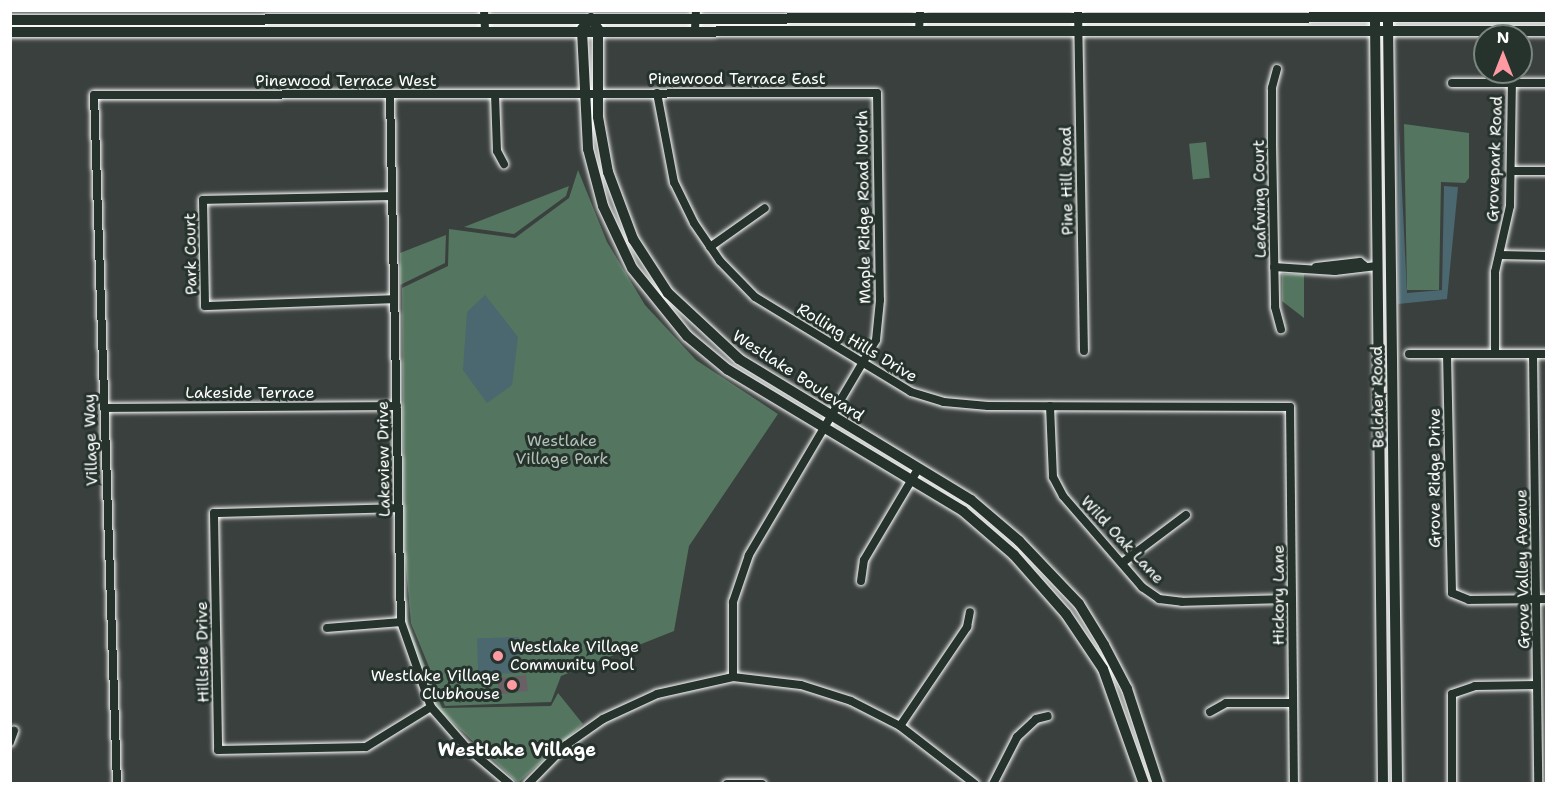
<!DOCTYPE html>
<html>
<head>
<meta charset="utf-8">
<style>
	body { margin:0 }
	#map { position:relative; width:1557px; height:794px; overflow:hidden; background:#3a403e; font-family:"Shantell Sans",sans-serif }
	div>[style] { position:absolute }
	.green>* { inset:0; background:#54755f; transform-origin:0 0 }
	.water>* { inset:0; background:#4b6770; transform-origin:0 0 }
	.building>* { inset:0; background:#696066; transform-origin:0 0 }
	.roads { filter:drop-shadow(0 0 2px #fff) drop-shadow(0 0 2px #fff) }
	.street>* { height:8px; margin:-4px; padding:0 4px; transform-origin:4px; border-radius:4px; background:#26332d }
	.secondary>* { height:10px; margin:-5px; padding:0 5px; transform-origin:5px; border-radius:5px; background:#26332d }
	.dots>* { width:16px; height:16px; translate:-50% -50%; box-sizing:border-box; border:3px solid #26332d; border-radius:50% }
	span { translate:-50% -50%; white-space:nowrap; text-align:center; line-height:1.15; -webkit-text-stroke:6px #26332d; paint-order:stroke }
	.street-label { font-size:16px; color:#fff }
	.park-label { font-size:16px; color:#b2c1b7 }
	.poi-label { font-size:16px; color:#fff }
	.left { translate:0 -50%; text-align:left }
	.right { translate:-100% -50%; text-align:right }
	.neighbourhood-label { font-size:18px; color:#fff; font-weight:700 }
	.frame { position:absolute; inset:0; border:12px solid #fff; pointer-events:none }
	.north { position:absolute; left:1473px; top:24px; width:60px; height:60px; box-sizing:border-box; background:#26332d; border:2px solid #7d8581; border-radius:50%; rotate:0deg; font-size:16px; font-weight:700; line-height:24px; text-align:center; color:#fff }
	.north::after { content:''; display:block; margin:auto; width:21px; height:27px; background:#ff9aa2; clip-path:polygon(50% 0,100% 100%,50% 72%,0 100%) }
</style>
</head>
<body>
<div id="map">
	<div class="green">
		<div style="clip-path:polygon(1404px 124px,1469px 133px,1469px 178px,1465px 183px,1441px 182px,1439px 290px,1407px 290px)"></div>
		<div style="left:1206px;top:142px;width:36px;height:17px;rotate:84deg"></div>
		<div style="clip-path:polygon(578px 170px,607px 242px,645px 305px,696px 360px,778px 414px,689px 546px,674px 631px,561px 676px,551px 702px,445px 706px,411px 623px,404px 546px,402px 288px,448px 266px,449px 229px,515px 238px,569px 198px)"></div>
		<div style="clip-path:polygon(569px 186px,566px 196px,514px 234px,464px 227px)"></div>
		<div style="clip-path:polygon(446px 235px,445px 263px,400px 285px,400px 253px)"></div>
		<div style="clip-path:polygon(1282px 274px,1304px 274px,1304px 318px,1282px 301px)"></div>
		<div style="clip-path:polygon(404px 584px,408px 624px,442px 708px,551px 706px,558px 693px,583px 724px,518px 783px,434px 705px,405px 621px)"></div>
	</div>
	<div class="water">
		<div style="clip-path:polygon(1399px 129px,1407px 293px,1442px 290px,1444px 186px,1458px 187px,1447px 299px,1398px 304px)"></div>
		<div style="clip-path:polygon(485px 295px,518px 337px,512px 385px,487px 403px,463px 370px,467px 312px)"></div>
		<div style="left:519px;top:637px;width:36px;height:42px;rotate:88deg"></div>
	</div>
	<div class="building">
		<div style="left:526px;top:675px;width:16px;height:29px;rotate:83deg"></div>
	</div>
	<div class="roads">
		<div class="street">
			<div style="left:484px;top:10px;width:19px;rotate:87deg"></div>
			<div style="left:1078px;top:10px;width:341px;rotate:89deg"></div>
			<div style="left:695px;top:29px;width:19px;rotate:-87deg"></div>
			<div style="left:919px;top:31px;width:21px;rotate:-87deg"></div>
			<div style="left:1277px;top:69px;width:20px;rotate:105deg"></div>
			<div style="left:1272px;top:88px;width:56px;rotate:90deg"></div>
			<div style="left:1272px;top:144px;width:163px;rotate:88.9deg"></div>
			<div style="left:1275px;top:307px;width:23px;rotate:75deg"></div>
			<div style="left:1452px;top:83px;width:94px"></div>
			<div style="left:657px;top:93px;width:91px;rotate:79.2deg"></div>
			<div style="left:674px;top:182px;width:46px;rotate:64deg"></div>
			<div style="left:694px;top:223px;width:46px;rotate:55.6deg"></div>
			<div style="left:720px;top:261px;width:50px;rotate:45.8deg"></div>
			<div style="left:755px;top:297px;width:183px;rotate:31.3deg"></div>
			<div style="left:911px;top:392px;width:34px;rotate:17deg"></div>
			<div style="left:944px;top:402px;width:44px;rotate:5.2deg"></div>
			<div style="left:988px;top:406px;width:302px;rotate:0.2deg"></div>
			<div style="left:1290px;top:407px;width:377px;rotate:89.4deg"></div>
			<div style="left:390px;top:94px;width:528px;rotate:88.81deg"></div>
			<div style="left:401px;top:622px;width:90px;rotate:70.6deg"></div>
			<div style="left:431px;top:707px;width:53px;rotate:48.8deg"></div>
			<div style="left:466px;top:747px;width:57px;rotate:40.1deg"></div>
			<div style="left:495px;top:94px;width:57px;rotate:88deg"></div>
			<div style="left:497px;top:151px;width:15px;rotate:62deg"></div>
			<div style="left:1511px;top:171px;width:35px"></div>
			<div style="left:390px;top:196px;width:187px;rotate:178.8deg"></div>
			<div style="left:203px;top:200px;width:106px;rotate:88.9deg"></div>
			<div style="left:205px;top:306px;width:189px;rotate:-2.1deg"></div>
			<div style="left:710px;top:247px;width:67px;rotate:-35.3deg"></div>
			<div style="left:1500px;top:255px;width:46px;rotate:1.2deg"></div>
			<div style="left:1274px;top:267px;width:61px;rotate:3.8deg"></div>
			<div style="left:1335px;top:271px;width:42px;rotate:-6.8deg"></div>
			<div style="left:1316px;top:267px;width:44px;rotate:-6.5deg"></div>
			<div style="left:1360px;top:262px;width:6px;rotate:39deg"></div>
			<div style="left:1495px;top:353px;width:81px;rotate:-90deg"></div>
			<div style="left:1495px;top:272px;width:68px;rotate:-77.2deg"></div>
			<div style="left:1510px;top:206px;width:134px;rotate:-89.1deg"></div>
			<div style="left:1409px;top:354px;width:137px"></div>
			<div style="left:1447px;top:354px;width:239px;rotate:88.8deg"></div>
			<div style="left:1452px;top:593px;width:18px;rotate:22deg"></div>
			<div style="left:1469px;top:600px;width:77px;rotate:-0.7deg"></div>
			<div style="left:1533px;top:354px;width:430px;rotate:89.3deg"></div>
			<div style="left:1050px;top:406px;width:71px;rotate:87.6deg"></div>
			<div style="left:1053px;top:477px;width:21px;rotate:62deg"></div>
			<div style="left:1063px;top:496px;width:121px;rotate:49deg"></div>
			<div style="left:1142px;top:587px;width:21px;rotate:35deg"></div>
			<div style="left:1159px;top:599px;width:23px;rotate:7deg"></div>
			<div style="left:1182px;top:602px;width:110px;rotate:-1.6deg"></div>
			<div style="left:104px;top:408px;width:293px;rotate:-0.4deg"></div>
			<div style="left:398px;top:508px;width:184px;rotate:178.4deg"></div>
			<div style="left:214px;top:513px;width:237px;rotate:89deg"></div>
			<div style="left:218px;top:750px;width:148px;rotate:-1.2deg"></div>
			<div style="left:366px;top:747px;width:76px;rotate:-31.6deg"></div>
			<div style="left:1122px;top:563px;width:80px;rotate:-36.9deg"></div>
			<div style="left:861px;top:581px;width:21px;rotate:-82deg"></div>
			<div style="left:864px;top:560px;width:106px;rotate:-59.3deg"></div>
			<div style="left:327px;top:628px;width:74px;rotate:-4.6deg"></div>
			<div style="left:1210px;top:712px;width:18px;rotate:-29deg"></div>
			<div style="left:1226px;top:703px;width:67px"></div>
			<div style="left:900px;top:726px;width:120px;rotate:-55.9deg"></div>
			<div style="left:967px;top:627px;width:15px;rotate:-79deg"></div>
			<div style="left:10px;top:742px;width:12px;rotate:-70deg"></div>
			<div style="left:117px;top:784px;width:689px;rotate:-91.91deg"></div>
			<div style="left:94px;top:95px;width:783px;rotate:-0.15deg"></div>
			<div style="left:877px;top:93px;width:207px;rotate:89.2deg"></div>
			<div style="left:880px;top:300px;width:40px;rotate:95.7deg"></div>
			<div style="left:876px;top:340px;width:250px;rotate:120.6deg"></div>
			<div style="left:749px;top:555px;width:50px;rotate:108.8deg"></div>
			<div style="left:733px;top:602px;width:75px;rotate:90deg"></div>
			<div style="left:528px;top:784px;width:54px;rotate:-45.7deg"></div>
			<div style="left:566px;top:745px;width:45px;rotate:-35.1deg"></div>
			<div style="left:603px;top:719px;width:60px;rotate:-24.8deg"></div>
			<div style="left:657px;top:694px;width:78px;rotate:-12.6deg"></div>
			<div style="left:733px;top:677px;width:68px;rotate:6.7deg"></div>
			<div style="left:801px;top:685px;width:52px;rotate:17.7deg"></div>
			<div style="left:851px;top:701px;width:55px;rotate:27deg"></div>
			<div style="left:900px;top:726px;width:95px;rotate:37.7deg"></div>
			<div style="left:727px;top:784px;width:35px"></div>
			<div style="left:993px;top:784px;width:53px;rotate:-62.9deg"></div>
			<div style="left:1017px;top:737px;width:26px;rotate:-43deg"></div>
			<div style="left:1036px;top:719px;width:12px;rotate:-14deg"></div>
			<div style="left:1452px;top:784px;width:90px;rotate:-90deg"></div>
			<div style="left:1452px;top:694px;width:24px;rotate:-19deg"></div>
			<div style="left:1475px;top:686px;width:62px;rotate:-0.9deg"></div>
		</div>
		<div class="secondary">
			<div style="left:10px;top:20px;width:1536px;rotate:-0.11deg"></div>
			<div style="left:1375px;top:22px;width:762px;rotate:89.4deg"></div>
			<div style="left:1388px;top:22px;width:762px;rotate:89.32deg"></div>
			<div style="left:10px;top:32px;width:1536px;rotate:-0.04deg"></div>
			<div style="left:1144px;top:784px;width:122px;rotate:-109.6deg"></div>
			<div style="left:1103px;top:669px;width:66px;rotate:-123.9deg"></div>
			<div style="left:1066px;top:614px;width:79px;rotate:-131.4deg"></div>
			<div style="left:1014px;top:555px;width:67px;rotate:-139.2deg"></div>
			<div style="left:963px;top:511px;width:274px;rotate:-149deg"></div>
			<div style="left:728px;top:370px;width:53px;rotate:-140.3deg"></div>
			<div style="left:687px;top:336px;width:87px;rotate:-129deg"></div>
			<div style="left:632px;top:268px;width:68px;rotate:-115.1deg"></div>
			<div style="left:603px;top:206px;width:59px;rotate:-104.7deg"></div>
			<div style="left:588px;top:149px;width:120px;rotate:-92.9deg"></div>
			<div style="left:582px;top:29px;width:14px;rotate:-51deg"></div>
			<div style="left:591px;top:18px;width:13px;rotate:58deg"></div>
			<div style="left:598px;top:29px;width:88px;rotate:90deg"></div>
			<div style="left:598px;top:117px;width:56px;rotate:79.7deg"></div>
			<div style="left:608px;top:172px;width:72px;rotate:69.5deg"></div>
			<div style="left:633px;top:239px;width:64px;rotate:57.1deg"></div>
			<div style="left:668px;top:293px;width:97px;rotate:42.9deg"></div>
			<div style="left:739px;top:359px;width:271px;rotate:31.3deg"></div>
			<div style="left:971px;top:500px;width:63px;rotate:40.5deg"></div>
			<div style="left:1019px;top:541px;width:87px;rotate:46.4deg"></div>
			<div style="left:1079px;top:604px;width:48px;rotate:58.6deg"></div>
			<div style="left:1104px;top:645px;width:50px;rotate:62.4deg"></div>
			<div style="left:1127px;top:689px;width:100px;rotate:71.9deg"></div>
		</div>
	</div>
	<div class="dots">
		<div style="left:498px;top:656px;background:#ff9aa2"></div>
		<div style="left:512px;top:685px;background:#ff9aa2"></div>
	</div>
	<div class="street-label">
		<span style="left:737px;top:79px">Pinewood Terrace East</span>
		<span style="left:346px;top:81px">Pinewood Terrace West</span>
		<span style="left:1495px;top:159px;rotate:-88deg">Grovepark Road</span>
		<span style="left:1067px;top:181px;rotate:-91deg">Pine Hill Road</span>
		<span style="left:1260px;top:199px;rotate:-91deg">Leafwing Court</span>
		<span style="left:864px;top:207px;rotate:-91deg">Maple Ridge Road North</span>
		<span style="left:191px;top:254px;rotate:-91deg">Park Court</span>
		<span style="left:857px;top:343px;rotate:31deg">Rolling Hills Drive</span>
		<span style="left:798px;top:376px;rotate:33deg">Westlake Boulevard</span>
		<span style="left:250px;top:393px">Lakeside Terrace</span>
		<span style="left:1378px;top:397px;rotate:-91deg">Belcher Road</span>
		<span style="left:91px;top:440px;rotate:-92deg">Village Way</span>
		<span style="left:384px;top:459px;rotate:-91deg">Lakeview Drive</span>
		<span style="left:1435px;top:478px;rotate:-90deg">Grove Ridge Drive</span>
		<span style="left:1122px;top:540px;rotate:47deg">Wild Oak Lane</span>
		<span style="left:1523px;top:569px;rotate:-91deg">Grove Valley Avenue</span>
		<span style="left:1279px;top:595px;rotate:-90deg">Hickory Lane</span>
		<span style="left:203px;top:652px;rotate:-91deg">Hillside Drive</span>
	</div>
	<div class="park-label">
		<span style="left:562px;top:450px">Westlake<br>Village Park</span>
	</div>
	<div class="poi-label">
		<span class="left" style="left:510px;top:656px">Westlake Village<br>Community Pool</span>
		<span class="right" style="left:500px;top:685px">Westlake Village<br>Clubhouse</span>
	</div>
	<div class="neighbourhood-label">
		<span style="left:517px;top:750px">Westlake Village</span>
	</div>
	<div class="frame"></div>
	<div class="north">N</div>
</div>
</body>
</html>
